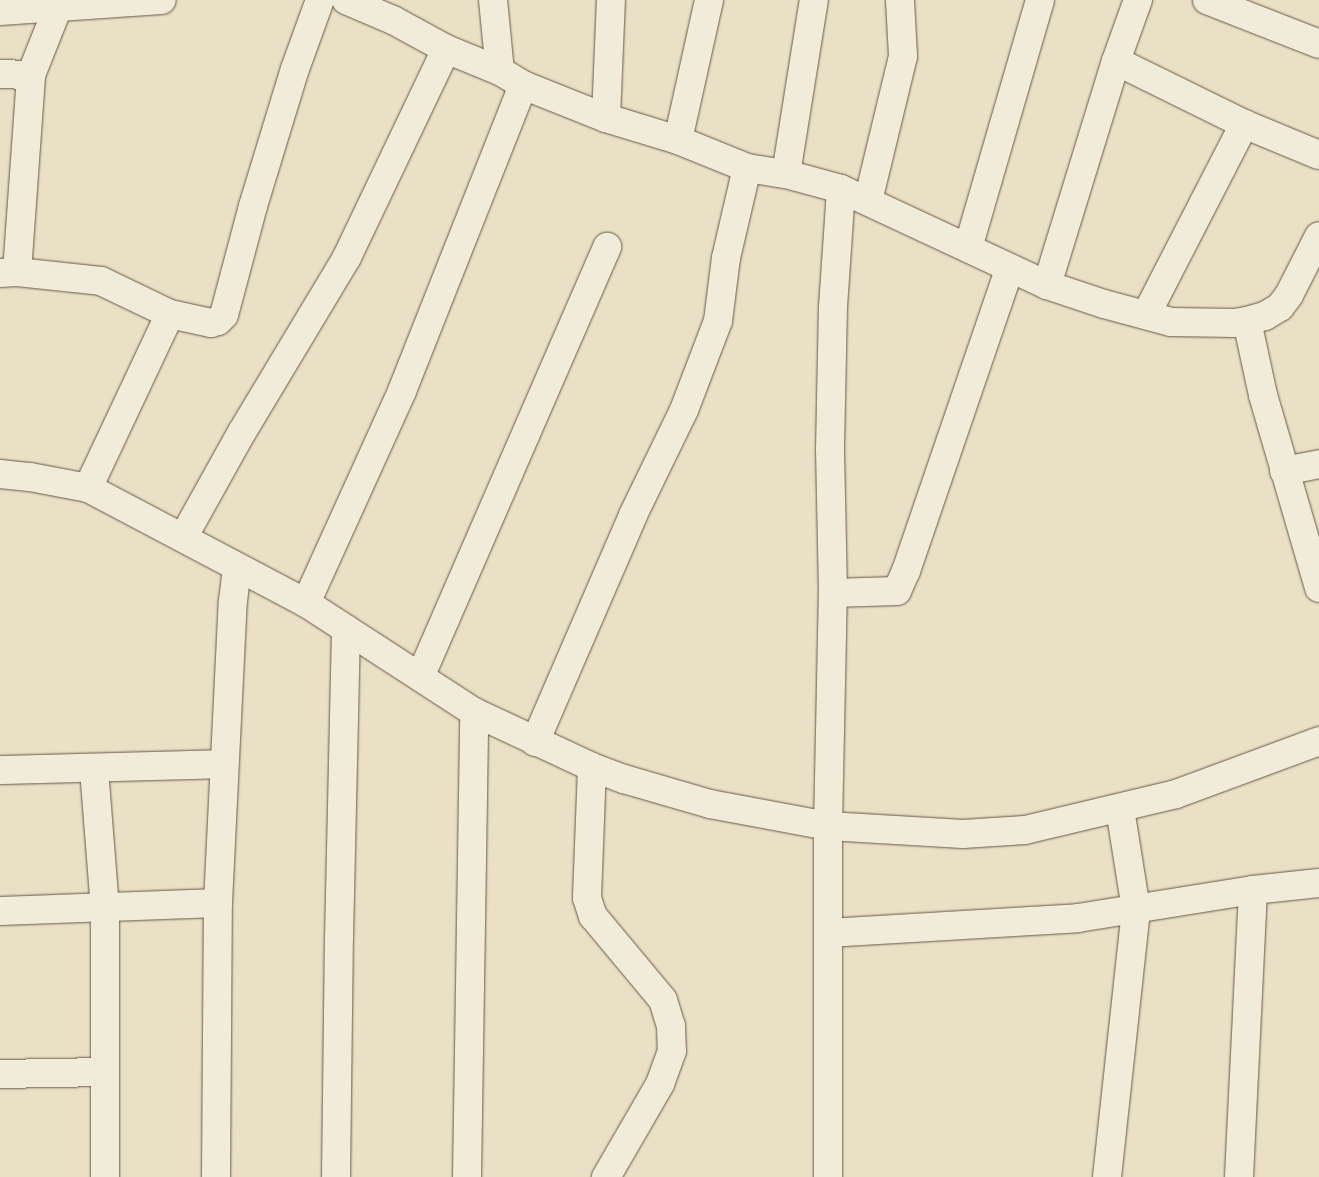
<!DOCTYPE html>
<html>
<head>
<meta charset="utf-8">
<style>
	body { margin:0 }
	#map { position:relative; width:1319px; height:1177px; overflow:hidden; background:#e9e0c6; font-family:"IM FELL Double Pica",serif }
	div>[style] { position:absolute }
	.roads { filter:drop-shadow(0 0 1px #6b5744) drop-shadow(0 0 1px #6b5744) }
	.minor>* { height:28px; margin:-14px; padding:0 14px; transform-origin:14px; border-radius:14px; background:#f1ebda }
	span { translate:-50% -50%; white-space:nowrap; text-align:center; line-height:1.15; -webkit-text-stroke:4px #f1ebda; paint-order:stroke }
</style>
</head>
<body>
<div id="map">
	<div class="roads">
		<div class="minor">
			<div style="left:346px;top:0;width:51px;rotate:23.1deg"></div>
			<div style="left:393px;top:20px;width:60px;rotate:28.7deg"></div>
			<div style="left:446px;top:49px;width:58px;rotate:22.2deg"></div>
			<div style="left:500px;top:71px;width:27px;rotate:31deg"></div>
			<div style="left:523px;top:85px;width:89px;rotate:21.7deg"></div>
			<div style="left:606px;top:118px;width:75px;rotate:17deg"></div>
			<div style="left:678px;top:140px;width:74px;rotate:22.1deg"></div>
			<div style="left:747px;top:168px;width:39px;rotate:9deg"></div>
			<div style="left:786px;top:174px;width:57px;rotate:15.3deg"></div>
			<div style="left:841px;top:189px;width:227px;rotate:25deg"></div>
			<div style="left:1047px;top:285px;width:234px;rotate:-72.9deg"></div>
			<div style="left:1116px;top:61px;width:65px;rotate:-70.2deg"></div>
			<div style="left:493px;top:0;width:71px;rotate:84.4deg"></div>
			<div style="left:1207px;top:0;width:120px;rotate:21.4deg"></div>
			<div style="left:0;top:11px;width:162px;rotate:-3.9deg"></div>
			<div style="left:1116px;top:61px;width:143px;rotate:26.2deg"></div>
			<div style="left:1244px;top:124px;width:81px;rotate:22.5deg"></div>
			<div style="left:0;top:74px;width:31px;rotate:2deg"></div>
			<div style="left:606px;top:118px;width:118px;rotate:-87.6deg"></div>
			<div style="left:678px;top:140px;width:143px;rotate:-77.5deg"></div>
			<div style="left:786px;top:174px;width:176px;rotate:-80.9deg"></div>
			<div style="left:868px;top:201px;width:149px;rotate:-76.4deg"></div>
			<div style="left:903px;top:56px;width:56px;rotate:-93.1deg"></div>
			<div style="left:968px;top:248px;width:258px;rotate:-73.8deg"></div>
			<div style="left:17px;top:272px;width:84px;rotate:6.1deg"></div>
			<div style="left:101px;top:281px;width:76px;rotate:25.6deg"></div>
			<div style="left:0;top:273px;width:17px;rotate:-3deg"></div>
			<div style="left:17px;top:272px;width:197px;rotate:-85.9deg"></div>
			<div style="left:31px;top:75px;width:73px;rotate:-68.3deg"></div>
			<div style="left:1047px;top:285px;width:60px;rotate:18.4deg"></div>
			<div style="left:1104px;top:304px;width:69px;rotate:15deg"></div>
			<div style="left:1171px;top:322px;width:63px;rotate:0.9deg"></div>
			<div style="left:1234px;top:323px;width:13px;rotate:-9deg"></div>
			<div style="left:1247px;top:321px;width:19px;rotate:-16deg"></div>
			<div style="left:1265px;top:316px;width:17px;rotate:-31deg"></div>
			<div style="left:1280px;top:307px;width:15px;rotate:-53deg"></div>
			<div style="left:1289px;top:295px;width:66px;rotate:-63deg"></div>
			<div style="left:1146px;top:315px;width:215px;rotate:-62.8deg"></div>
			<div style="left:1247px;top:321px;width:76px;rotate:77.8deg"></div>
			<div style="left:1263px;top:395px;width:201px;rotate:73.8deg"></div>
			<div style="left:1284px;top:471px;width:36px;rotate:-11deg"></div>
			<div style="left:0;top:474px;width:30px;rotate:6deg"></div>
			<div style="left:30px;top:477px;width:59px;rotate:10.7deg"></div>
			<div style="left:88px;top:488px;width:246px;rotate:27.8deg"></div>
			<div style="left:306px;top:603px;width:200px;rotate:33deg"></div>
			<div style="left:474px;top:712px;width:130px;rotate:25deg"></div>
			<div style="left:592px;top:767px;width:34px;rotate:21deg"></div>
			<div style="left:624px;top:779px;width:90px;rotate:16.2deg"></div>
			<div style="left:710px;top:804px;width:120px;rotate:10.6deg"></div>
			<div style="left:828px;top:826px;width:135px;rotate:3.4deg"></div>
			<div style="left:963px;top:834px;width:62px;rotate:-3.7deg"></div>
			<div style="left:1025px;top:830px;width:155px;rotate:-13.4deg"></div>
			<div style="left:1176px;top:794px;width:153px;rotate:-20.3deg"></div>
			<div style="left:88px;top:488px;width:192px;rotate:-64.8deg"></div>
			<div style="left:170px;top:314px;width:42px;rotate:12.4deg"></div>
			<div style="left:211px;top:323px;width:7px;rotate:-16deg"></div>
			<div style="left:218px;top:321px;width:8px;rotate:-45deg"></div>
			<div style="left:224px;top:315px;width:113px;rotate:-75.1deg"></div>
			<div style="left:253px;top:206px;width:143px;rotate:-73deg"></div>
			<div style="left:295px;top:69px;width:73px;rotate:-70.1deg"></div>
			<div style="left:184px;top:536px;width:119px;rotate:-60.9deg"></div>
			<div style="left:242px;top:432px;width:204px;rotate:-59deg"></div>
			<div style="left:347px;top:257px;width:230px;rotate:-64.5deg"></div>
			<div style="left:833px;top:593px;width:64px;rotate:-1.8deg"></div>
			<div style="left:897px;top:591px;width:22px;rotate:-66deg"></div>
			<div style="left:906px;top:571px;width:320px;rotate:-71.1deg"></div>
			<div style="left:306px;top:603px;width:233px;rotate:-65.6deg"></div>
			<div style="left:402px;top:391px;width:329px;rotate:-68.4deg"></div>
			<div style="left:421px;top:675px;width:467px;rotate:-66.5deg"></div>
			<div style="left:535px;top:742px;width:247px;rotate:-66.6deg"></div>
			<div style="left:633px;top:515px;width:117px;rotate:-64.1deg"></div>
			<div style="left:684px;top:410px;width:95px;rotate:-69.1deg"></div>
			<div style="left:718px;top:321px;width:64px;rotate:-82.8deg"></div>
			<div style="left:726px;top:258px;width:92px;rotate:-76.9deg"></div>
			<div style="left:592px;top:767px;width:131px;rotate:92.2deg"></div>
			<div style="left:587px;top:898px;width:19px;rotate:72deg"></div>
			<div style="left:593px;top:916px;width:109px;rotate:50.2deg"></div>
			<div style="left:663px;top:1000px;width:27px;rotate:73deg"></div>
			<div style="left:671px;top:1026px;width:25px;rotate:88deg"></div>
			<div style="left:672px;top:1051px;width:35px;rotate:110deg"></div>
			<div style="left:660px;top:1084px;width:108px;rotate:120.1deg"></div>
			<div style="left:94px;top:769px;width:140px;rotate:85.5deg"></div>
			<div style="left:105px;top:909px;width:268px;rotate:90deg"></div>
			<div style="left:0;top:770px;width:224px;rotate:-1.5deg"></div>
			<div style="left:0;top:911px;width:218px;rotate:-2.1deg"></div>
			<div style="left:828px;top:933px;width:250px;rotate:-3.4deg"></div>
			<div style="left:1078px;top:918px;width:177px;rotate:-9.1deg"></div>
			<div style="left:1253px;top:890px;width:66px;rotate:-6.1deg"></div>
			<div style="left:0;top:1074px;width:105px;rotate:-1.1deg"></div>
			<div style="left:216px;top:1177px;width:274px;rotate:-89.6deg"></div>
			<div style="left:218px;top:903px;width:302px;rotate:-87.2deg"></div>
			<div style="left:233px;top:601px;width:33px;rotate:-83deg"></div>
			<div style="left:336px;top:1177px;width:239px;rotate:-89.3deg"></div>
			<div style="left:339px;top:938px;width:309px;rotate:-88.7deg"></div>
			<div style="left:467px;top:1177px;width:465px;rotate:-89.1deg"></div>
			<div style="left:828px;top:1177px;width:351px;rotate:-90deg"></div>
			<div style="left:828px;top:826px;width:233px;rotate:-88.8deg"></div>
			<div style="left:833px;top:593px;width:144px;rotate:-91.2deg"></div>
			<div style="left:830px;top:449px;width:142px;rotate:-88.8deg"></div>
			<div style="left:833px;top:307px;width:118px;rotate:-86.1deg"></div>
			<div style="left:1107px;top:1177px;width:270px;rotate:-83.8deg"></div>
			<div style="left:1136px;top:909px;width:101px;rotate:-99.1deg"></div>
			<div style="left:1239px;top:1177px;width:287px;rotate:-87.2deg"></div>
		</div>
	</div>
</div>
</body>
</html>
